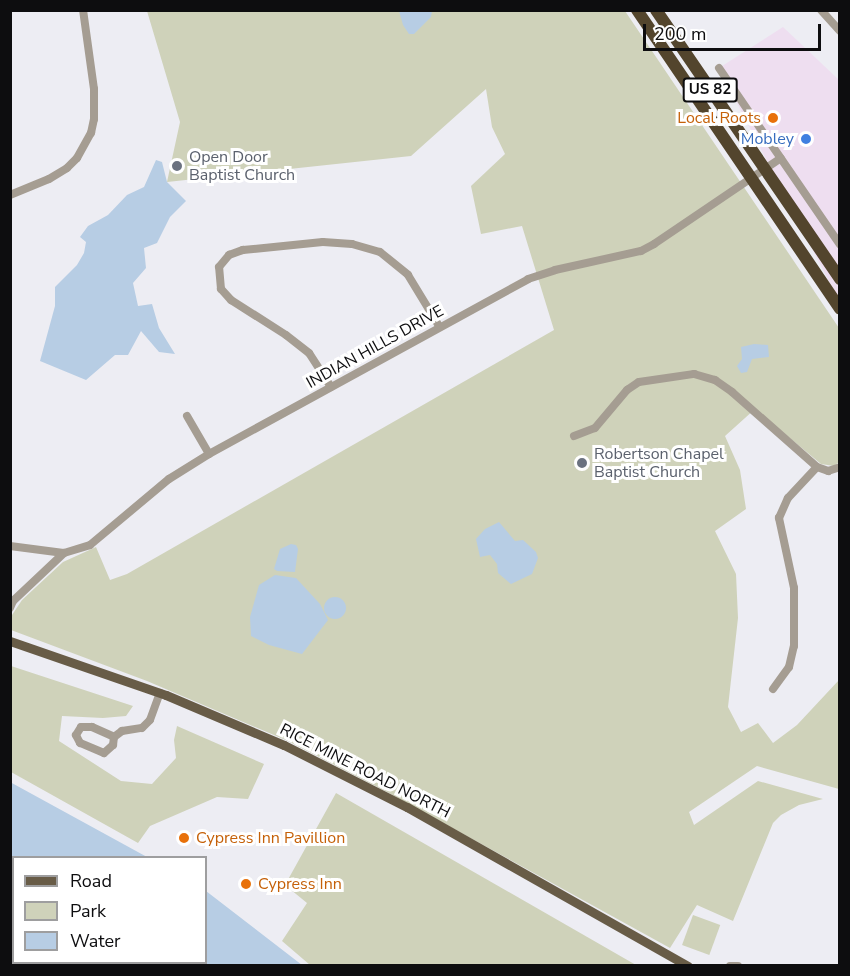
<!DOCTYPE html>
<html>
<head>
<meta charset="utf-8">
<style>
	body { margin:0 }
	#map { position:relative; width:850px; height:976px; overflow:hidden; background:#ededf3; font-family:"Nunito Sans",sans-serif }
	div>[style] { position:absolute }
	.commercial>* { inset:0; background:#eedef0 }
	.green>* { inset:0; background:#cfd2ba; transform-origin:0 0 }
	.water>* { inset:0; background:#b7cde4 }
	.round { border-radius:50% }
	.minor>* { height:8px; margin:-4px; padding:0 4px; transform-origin:4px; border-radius:4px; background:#a59d92 }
	.major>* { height:9px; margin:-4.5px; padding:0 4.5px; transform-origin:4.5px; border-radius:4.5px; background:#685c47 }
	.highway>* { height:12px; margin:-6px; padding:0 6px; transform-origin:6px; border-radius:6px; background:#53452d }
	.dots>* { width:16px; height:16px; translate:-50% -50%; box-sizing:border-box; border:3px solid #fff; border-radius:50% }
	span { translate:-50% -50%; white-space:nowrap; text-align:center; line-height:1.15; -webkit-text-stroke:6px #fff; paint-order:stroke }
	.shield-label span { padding:2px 4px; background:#fff; border:2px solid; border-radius:4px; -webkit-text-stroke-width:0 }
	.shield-label { font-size:15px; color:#0d0d0f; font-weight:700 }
	.food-label { font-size:16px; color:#c56008 }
	.right { translate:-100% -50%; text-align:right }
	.left { translate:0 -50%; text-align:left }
	.shop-label { font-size:16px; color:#366cbe }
	.worship-label { font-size:16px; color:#5b616d }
	.street-label { font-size:16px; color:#0d0d0f }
	.frame { position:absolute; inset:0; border:12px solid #0d0d0f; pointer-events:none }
	.legend { position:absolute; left:12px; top:856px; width:195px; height:108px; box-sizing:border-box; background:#fff; border:2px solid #9e9e9f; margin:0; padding:8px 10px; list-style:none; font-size:18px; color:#0d0d0f }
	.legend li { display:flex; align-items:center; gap:12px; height:30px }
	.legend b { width:30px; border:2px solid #9e9e9f }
	.scale { position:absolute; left:643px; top:24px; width:178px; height:27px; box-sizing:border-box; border:3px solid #0d0d0f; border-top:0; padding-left:8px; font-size:18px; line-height:21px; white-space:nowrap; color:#0d0d0f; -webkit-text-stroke:4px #fff; paint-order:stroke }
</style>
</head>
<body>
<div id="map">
	<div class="commercial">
		<div style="clip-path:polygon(783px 27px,839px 80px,839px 301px,719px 68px)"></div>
	</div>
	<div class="green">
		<div style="clip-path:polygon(147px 11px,625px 11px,839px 328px,839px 462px,834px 466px,821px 464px,755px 409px,725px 436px,740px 470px,746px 509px,715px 531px,736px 574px,738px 618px,728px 707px,741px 732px,758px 723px,773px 743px,797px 725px,839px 680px,839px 789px,757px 766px,689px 812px,694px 825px,758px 781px,823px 799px,799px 805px,781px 815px,773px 823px,733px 921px,697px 905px,670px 948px,387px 792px,288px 741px,147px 681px,11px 630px,12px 615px,22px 600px,63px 562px,96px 547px,110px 580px,127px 574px,554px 330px,522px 226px,481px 234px,471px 186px,505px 154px,492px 127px,486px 89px,411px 156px,167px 182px,180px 122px)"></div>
		<div style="clip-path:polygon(11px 666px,133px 706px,126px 716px,103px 718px,62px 716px,59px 741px,121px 781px,152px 784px,176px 758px,174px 740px,177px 726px,264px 764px,248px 799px,217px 797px,150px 826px,138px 843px,11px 772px)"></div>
		<div style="clip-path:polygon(336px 793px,636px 965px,310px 965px,282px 941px,307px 903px,285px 885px)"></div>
		<div style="left:693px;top:915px;width:29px;height:32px;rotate:20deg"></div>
	</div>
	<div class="water">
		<div style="clip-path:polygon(399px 11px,432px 10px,432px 11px,431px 17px,414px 34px,409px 34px,403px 25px)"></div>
		<div style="clip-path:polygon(156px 160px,162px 162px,167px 182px,186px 201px,170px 217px,157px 243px,144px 248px,146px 268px,133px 283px,138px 306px,152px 304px,159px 328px,175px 354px,159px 352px,141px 331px,128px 355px,115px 355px,86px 380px,40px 361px,55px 306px,55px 287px,77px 265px,84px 253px,86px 242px,80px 237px,88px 226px,108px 215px,127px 195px,144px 187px)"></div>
		<div style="clip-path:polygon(754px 344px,768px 345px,769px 357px,752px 359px,747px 372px,741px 373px,737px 366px,742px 359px,741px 347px)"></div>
		<div style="clip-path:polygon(499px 522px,515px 541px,523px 540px,536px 552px,538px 558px,532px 574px,511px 584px,498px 573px,497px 564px,490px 555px,480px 557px,476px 539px,485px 529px)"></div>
		<div style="clip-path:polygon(291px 544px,296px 545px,298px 549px,295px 572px,277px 571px,274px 569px,280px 549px)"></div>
		<div style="clip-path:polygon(275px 575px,296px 578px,320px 604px,328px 620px,302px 654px,269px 645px,251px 636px,250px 617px,259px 585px)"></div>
		<div class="round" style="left:324px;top:597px;width:22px;height:22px"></div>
		<div style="clip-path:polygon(10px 782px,147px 857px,14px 858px,14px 962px,206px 962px,206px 891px,302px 965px,11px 965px)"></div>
	</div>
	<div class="minor">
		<div style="left:821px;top:10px;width:28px;rotate:48deg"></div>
		<div style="left:719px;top:68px;width:214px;rotate:55.6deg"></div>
		<div style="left:10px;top:195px;width:42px;rotate:-22.3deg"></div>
		<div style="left:49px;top:179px;width:21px;rotate:-31deg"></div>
		<div style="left:67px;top:168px;width:14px;rotate:-45deg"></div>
		<div style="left:77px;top:158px;width:29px;rotate:-61deg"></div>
		<div style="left:91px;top:133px;width:14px;rotate:-78deg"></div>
		<div style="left:94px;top:119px;width:30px;rotate:-90deg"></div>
		<div style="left:94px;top:89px;width:80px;rotate:-97.9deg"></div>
		<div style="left:331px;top:387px;width:40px;rotate:-122.9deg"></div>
		<div style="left:309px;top:353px;width:29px;rotate:-142deg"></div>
		<div style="left:286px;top:335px;width:65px;rotate:-147.5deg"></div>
		<div style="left:231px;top:300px;width:15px;rotate:-132deg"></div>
		<div style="left:221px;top:289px;width:22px;rotate:-95deg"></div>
		<div style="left:219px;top:267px;width:16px;rotate:-50deg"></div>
		<div style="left:229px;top:255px;width:15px;rotate:-20deg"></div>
		<div style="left:243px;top:250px;width:80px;rotate:-5.7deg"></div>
		<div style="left:323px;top:242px;width:29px;rotate:4deg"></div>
		<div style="left:352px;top:244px;width:29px;rotate:16deg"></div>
		<div style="left:380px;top:252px;width:36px;rotate:39deg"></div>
		<div style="left:408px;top:275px;width:60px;rotate:58.7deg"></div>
		<div style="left:187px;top:416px;width:44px;rotate:59.9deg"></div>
		<div style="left:574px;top:436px;width:22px;rotate:-21deg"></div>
		<div style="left:595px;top:428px;width:50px;rotate:-49.9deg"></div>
		<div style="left:627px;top:390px;width:14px;rotate:-34deg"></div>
		<div style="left:639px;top:382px;width:56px;rotate:-8.3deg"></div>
		<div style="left:694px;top:374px;width:22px;rotate:16deg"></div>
		<div style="left:715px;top:380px;width:21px;rotate:35deg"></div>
		<div style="left:732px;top:392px;width:113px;rotate:41.4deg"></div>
		<div style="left:817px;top:467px;width:12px;rotate:20deg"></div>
		<div style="left:828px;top:471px;width:13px;rotate:-18deg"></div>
		<div style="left:10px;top:546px;width:54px;rotate:7.4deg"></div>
		<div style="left:64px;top:553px;width:27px;rotate:-17deg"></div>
		<div style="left:90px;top:545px;width:103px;rotate:-39.9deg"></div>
		<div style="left:169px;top:479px;width:47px;rotate:-32deg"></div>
		<div style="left:209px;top:454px;width:364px;rotate:-28.7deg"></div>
		<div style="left:528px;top:279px;width:28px;rotate:-18deg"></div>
		<div style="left:555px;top:270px;width:88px;rotate:-12.5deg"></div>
		<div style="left:641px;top:251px;width:15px;rotate:-28deg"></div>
		<div style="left:654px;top:244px;width:153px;rotate:-34.1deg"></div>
		<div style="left:10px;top:608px;width:8px;rotate:-67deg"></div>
		<div style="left:13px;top:601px;width:70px;rotate:-43.3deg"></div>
		<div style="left:773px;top:689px;width:27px;rotate:-54deg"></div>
		<div style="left:789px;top:667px;width:22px;rotate:-77deg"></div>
		<div style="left:794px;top:646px;width:58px;rotate:-90deg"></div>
		<div style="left:794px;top:588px;width:72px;rotate:-102.1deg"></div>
		<div style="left:779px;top:518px;width:22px;rotate:-66deg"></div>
		<div style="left:788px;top:498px;width:42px;rotate:-46.9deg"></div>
		<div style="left:114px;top:737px;width:8px;rotate:97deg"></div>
		<div style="left:113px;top:745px;width:12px;rotate:138deg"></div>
		<div style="left:104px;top:753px;width:26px;rotate:-157deg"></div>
		<div style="left:80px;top:743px;width:9px;rotate:-117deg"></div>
		<div style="left:76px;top:735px;width:9px;rotate:-58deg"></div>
		<div style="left:81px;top:727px;width:11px"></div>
		<div style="left:92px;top:727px;width:24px;rotate:24deg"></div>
		<div style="left:114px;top:737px;width:10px;rotate:-37deg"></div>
		<div style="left:122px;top:731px;width:20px;rotate:-9deg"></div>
		<div style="left:142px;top:728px;width:11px;rotate:-45deg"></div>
		<div style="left:150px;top:720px;width:29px;rotate:-70deg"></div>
		<div style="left:730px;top:966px;width:8px"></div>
	</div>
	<div class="major">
		<div style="left:10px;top:641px;width:165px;rotate:19.1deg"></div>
		<div style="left:166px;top:695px;width:128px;rotate:23deg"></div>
		<div style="left:284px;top:745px;width:138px;rotate:26.8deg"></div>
		<div style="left:407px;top:807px;width:323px;rotate:29.5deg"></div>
	</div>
	<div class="highway">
		<div style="left:637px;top:10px;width:361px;rotate:55.8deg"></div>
		<div style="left:656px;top:10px;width:326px;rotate:55.6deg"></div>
	</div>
	<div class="dots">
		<div style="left:773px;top:118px;background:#e8710a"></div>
		<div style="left:806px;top:139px;background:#3f7fe0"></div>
		<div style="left:177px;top:166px;background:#6b7280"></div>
		<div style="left:582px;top:463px;background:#6b7280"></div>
		<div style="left:184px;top:838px;background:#e8710a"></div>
		<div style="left:246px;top:884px;background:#e8710a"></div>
	</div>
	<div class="shield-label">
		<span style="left:710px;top:90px">US 82</span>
	</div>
	<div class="food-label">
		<span class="right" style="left:761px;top:118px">Local Roots</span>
		<span class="left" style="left:196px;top:838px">Cypress Inn Pavillion</span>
		<span class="left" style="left:258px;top:884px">Cypress Inn</span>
	</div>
	<div class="shop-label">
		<span class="right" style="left:794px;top:139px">Mobley</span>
	</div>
	<div class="worship-label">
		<span class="left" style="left:189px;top:166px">Open Door<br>Baptist Church</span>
		<span class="left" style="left:594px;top:463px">Robertson Chapel<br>Baptist Church</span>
	</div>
	<div class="street-label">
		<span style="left:375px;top:347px;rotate:-29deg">INDIAN HILLS DRIVE</span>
		<span style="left:365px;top:771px;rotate:27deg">RICE MINE ROAD NORTH</span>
	</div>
	<div class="frame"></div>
	<ul class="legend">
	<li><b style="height:8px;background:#685c47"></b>Road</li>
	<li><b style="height:16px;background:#cfd2ba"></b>Park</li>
	<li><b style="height:16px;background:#b7cde4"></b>Water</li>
	</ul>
	<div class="scale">200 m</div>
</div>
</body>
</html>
